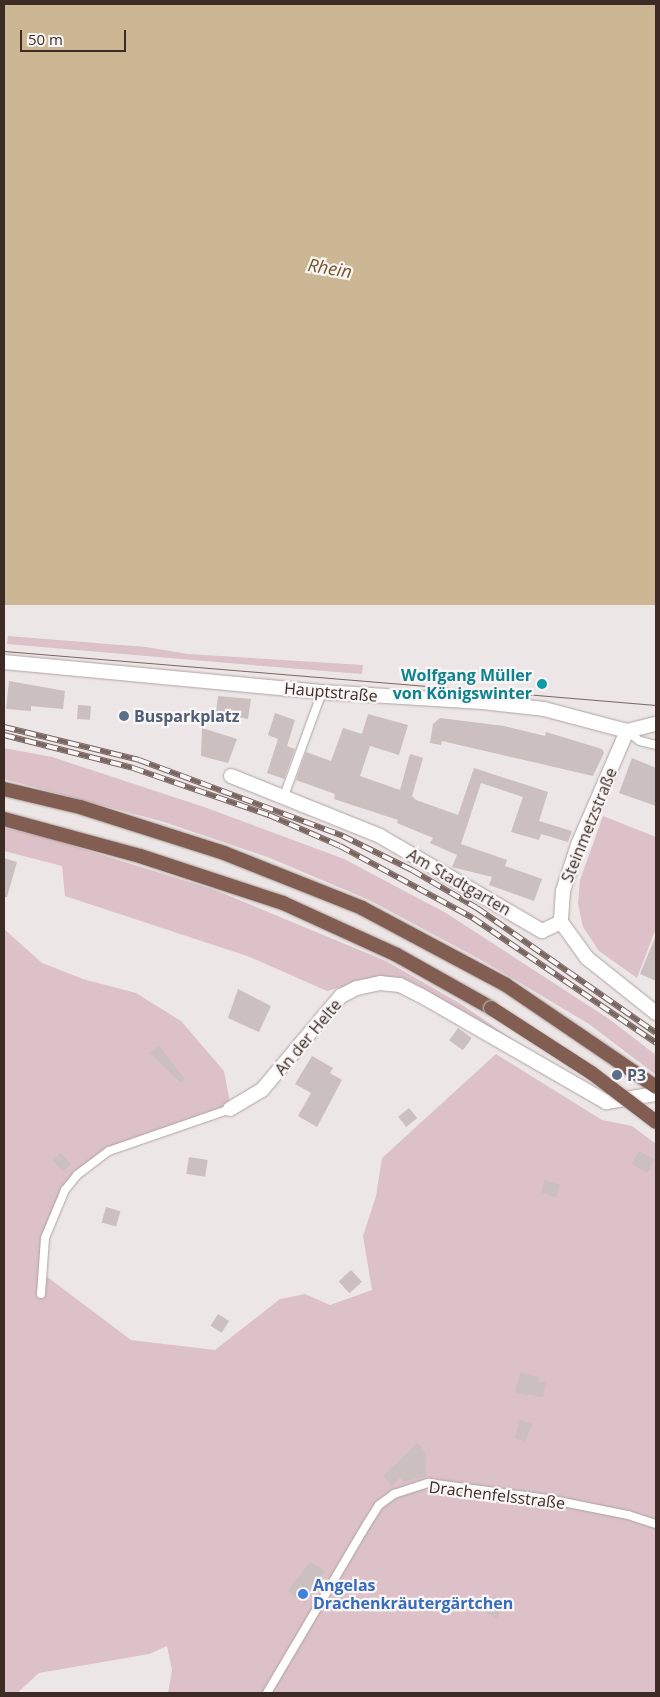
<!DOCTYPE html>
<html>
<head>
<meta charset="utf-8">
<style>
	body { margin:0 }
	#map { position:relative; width:660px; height:1697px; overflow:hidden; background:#ede6e6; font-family:"Open Sans",sans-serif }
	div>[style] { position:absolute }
	.green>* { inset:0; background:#dcc1c8 }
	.water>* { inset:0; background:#ccb794; transform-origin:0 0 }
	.pier>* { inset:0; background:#ede6e6 }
	.building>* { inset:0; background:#cbbfbf; transform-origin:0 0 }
	.roads { filter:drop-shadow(0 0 1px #aea3a1) drop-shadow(0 0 1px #aea3a1) }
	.service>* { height:8px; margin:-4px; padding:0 4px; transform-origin:4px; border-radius:4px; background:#fff }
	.minor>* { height:14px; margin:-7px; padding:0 7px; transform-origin:7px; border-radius:7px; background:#fff }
	.tertiary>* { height:14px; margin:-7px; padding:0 7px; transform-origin:7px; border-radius:7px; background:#fff }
	.trunk>* { height:14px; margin:-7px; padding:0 7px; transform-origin:7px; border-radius:7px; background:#825e52 }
	.tram>* { height:1px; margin:-0.5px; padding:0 0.5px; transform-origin:0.5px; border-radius:0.5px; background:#796661 }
	.rail>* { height:5.5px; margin-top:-2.75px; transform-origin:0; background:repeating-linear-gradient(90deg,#faf6f6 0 11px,#796661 0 22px); box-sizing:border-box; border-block:1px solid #796661 }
	.bridges { filter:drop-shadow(0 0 1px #c9c4c2) drop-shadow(0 0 1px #c9c4c2) }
	.trunk-bridge>* { height:14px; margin:-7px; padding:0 7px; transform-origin:7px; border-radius:7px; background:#825e52 }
	.dots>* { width:14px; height:14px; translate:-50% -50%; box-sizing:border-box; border:2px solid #faf6f6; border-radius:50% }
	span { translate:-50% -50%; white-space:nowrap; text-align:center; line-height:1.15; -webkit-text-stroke:4.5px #faf6f6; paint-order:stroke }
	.culture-label { font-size:16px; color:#0d838f; font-weight:700 }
	.right { translate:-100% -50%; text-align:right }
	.street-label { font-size:16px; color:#3e2b26 }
	.service-label { font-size:16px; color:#4e5e75; font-weight:700 }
	.left { translate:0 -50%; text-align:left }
	.shop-label { font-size:16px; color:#366cbe; font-weight:700 }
	.water-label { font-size:18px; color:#745726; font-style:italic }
	.frame { position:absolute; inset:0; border:5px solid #3e2b26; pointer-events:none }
	.scale { position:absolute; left:20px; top:30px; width:106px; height:22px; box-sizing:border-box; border:2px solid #3e2b26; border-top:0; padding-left:6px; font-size:15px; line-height:18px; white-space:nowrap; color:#3e2b26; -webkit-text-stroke:4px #faf6f6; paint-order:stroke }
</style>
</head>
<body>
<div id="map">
	<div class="green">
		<div style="clip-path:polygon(8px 636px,146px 647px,188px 654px,363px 665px,362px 674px,228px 663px,7px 644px)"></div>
		<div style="clip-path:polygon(4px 748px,52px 757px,204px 807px,344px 859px,446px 913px,609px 1019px,656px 1055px,656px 1075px,589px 1024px,483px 961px,369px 900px,270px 858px,164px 822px,4px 779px)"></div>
		<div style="clip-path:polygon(603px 816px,656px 837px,656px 928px,637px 978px,599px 951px,583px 927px,578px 904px,580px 880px)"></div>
		<div style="clip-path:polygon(4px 828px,38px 835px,215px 890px,386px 961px,461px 1004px,538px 1057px,398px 977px,379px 977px,327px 991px,250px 957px,65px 896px,62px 866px,4px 851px)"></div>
		<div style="clip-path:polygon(4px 929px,42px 963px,83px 979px,136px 993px,181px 1021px,224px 1071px,231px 1108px,109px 1151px,77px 1175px,44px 1238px,42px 1273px,131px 1340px,215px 1350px,280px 1299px,305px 1294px,330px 1305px,372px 1290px,363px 1236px,376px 1196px,382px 1158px,496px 1054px,602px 1120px,632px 1126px,656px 1144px,656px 1693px,168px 1693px,172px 1670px,167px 1646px,149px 1654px,39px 1673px,17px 1693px,4px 1693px)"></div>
	</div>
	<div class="water">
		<div style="left:4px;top:4px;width:652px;height:601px"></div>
	</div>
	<div class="pier">
		<div style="clip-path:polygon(503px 610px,527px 613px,532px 619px,518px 622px,515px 648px,508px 648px,511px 621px,501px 619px,498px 614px)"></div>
	</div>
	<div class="building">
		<div style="clip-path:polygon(9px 681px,65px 691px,63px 709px,31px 706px,31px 711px,6px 709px)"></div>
		<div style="clip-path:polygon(218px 696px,251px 699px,248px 719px,216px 712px)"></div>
		<div style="left:78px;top:705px;width:13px;height:14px;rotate:4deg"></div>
		<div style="clip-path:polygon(275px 713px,295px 720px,287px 746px,295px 749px,284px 779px,267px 773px,278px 739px,268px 735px)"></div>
		<div style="clip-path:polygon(368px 714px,408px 725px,399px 755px,370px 746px,360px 776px,400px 790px,410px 754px,423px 758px,412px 796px,416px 800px,458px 815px,474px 768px,548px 792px,539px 821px,572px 831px,568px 842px,541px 834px,539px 840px,511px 832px,523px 797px,481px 783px,461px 844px,507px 860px,505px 866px,542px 879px,534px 901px,489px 885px,492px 877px,452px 867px,457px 855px,430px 843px,433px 838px,397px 823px,398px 820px,334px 799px,335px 794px,296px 780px,306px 752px,331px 761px,343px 728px,362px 734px)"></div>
		<div style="clip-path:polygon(440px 718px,504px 726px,545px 736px,546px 732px,602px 749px,604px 753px,593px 776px,442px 741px,441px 745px,430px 743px,433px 724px)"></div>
		<div style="clip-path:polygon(202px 728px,237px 739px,228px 763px,201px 756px)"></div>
		<div style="clip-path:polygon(632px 758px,656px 768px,656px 806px,619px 793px)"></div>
		<div style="clip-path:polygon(4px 858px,17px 862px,7px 897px,4px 897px)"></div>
		<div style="clip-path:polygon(656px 935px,656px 981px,640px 974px)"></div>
		<div style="clip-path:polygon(238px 989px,271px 1006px,259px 1032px,228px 1018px)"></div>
		<div style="left:458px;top:1028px;width:17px;height:15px;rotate:36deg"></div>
		<div style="clip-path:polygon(159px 1046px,185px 1079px,181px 1083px,150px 1053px)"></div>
		<div style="clip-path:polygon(312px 1056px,333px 1068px,330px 1073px,342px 1080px,317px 1127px,298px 1116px,311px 1093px,295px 1084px)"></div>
		<div style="left:409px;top:1108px;width:13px;height:14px;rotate:51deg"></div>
		<div style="left:639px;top:1151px;width:18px;height:15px;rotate:29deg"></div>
		<div style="left:61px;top:1153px;width:15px;height:11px;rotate:48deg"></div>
		<div style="left:189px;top:1157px;width:19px;height:17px;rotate:9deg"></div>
		<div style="left:545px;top:1180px;width:16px;height:13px;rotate:18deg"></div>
		<div style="left:106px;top:1207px;width:15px;height:16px;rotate:16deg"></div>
		<div style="left:351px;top:1270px;width:16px;height:17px;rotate:47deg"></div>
		<div style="left:218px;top:1314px;width:13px;height:14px;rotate:32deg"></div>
		<div style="clip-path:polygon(520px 1373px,539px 1377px,538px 1381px,546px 1383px,543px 1397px,515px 1393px)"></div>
		<div style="clip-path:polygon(520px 1420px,532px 1424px,525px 1442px,515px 1438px)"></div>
		<div style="clip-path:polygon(418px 1443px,425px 1452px,426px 1476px,404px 1482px,400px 1478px,392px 1486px,383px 1476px)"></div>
		<div style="clip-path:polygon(310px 1562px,325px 1571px,305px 1603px,288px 1591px)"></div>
		<div style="left:494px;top:1596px;width:12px;height:19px;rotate:24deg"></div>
	</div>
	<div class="roads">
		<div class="service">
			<div style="left:627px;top:731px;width:16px;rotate:38deg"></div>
			<div style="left:640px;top:741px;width:16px;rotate:14deg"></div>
			<div style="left:284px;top:796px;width:111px;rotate:-69.9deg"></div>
			<div style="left:41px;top:1294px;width:56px;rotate:-85.9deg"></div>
			<div style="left:45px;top:1238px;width:52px;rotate:-67.4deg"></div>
			<div style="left:65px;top:1190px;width:19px;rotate:-51deg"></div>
			<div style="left:77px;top:1175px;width:40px;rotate:-37deg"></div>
			<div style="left:109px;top:1151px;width:128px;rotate:-19.1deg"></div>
			<div style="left:267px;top:1693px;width:196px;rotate:-59.4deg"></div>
			<div style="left:367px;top:1524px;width:22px;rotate:-58deg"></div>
			<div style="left:379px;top:1505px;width:19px;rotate:-36deg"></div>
			<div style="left:394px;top:1494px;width:36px;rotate:-18deg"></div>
			<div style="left:428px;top:1483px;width:121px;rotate:7.6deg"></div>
			<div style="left:548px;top:1499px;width:82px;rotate:11.3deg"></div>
			<div style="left:628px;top:1515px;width:29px;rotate:18deg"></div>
		</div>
		<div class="minor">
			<div style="left:627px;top:731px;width:124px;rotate:113.3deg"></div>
			<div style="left:578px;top:845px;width:48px;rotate:108.1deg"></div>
			<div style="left:563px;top:891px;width:31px;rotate:94deg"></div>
			<div style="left:561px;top:922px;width:44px;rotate:54.2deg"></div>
			<div style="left:587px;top:958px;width:88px;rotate:38.6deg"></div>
			<div style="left:231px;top:776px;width:161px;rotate:21.9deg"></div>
			<div style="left:380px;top:836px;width:188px;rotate:30.4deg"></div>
			<div style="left:542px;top:931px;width:21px;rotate:-25deg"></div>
			<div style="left:230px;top:1109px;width:37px;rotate:-31deg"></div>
			<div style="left:262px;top:1090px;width:123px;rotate:-50deg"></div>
			<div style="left:341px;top:996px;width:18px;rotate:-27deg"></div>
			<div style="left:357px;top:988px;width:24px;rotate:-12deg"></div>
			<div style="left:380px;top:983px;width:20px;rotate:6deg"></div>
			<div style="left:400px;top:985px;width:22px;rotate:27deg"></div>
			<div style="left:420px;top:995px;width:215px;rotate:29.9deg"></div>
			<div style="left:606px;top:1102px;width:51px;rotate:-9.1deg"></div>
		</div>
		<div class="tertiary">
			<div style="left:4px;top:662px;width:319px;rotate:5.4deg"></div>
			<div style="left:322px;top:692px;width:161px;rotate:3.6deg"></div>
			<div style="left:483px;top:702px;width:61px;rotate:6.5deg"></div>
			<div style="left:544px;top:709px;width:86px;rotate:14.8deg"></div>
			<div style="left:627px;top:731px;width:30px;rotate:-14deg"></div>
		</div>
		<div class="trunk">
			<div style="left:4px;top:789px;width:78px;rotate:13.3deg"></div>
			<div style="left:80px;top:807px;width:151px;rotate:17.7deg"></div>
			<div style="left:224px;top:853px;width:149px;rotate:21.7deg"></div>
			<div style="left:362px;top:908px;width:163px;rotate:28.1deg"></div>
			<div style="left:506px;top:985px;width:181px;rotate:34.2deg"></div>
			<div style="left:4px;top:819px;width:141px;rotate:15.2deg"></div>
			<div style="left:140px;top:856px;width:151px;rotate:18.2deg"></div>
			<div style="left:283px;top:903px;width:125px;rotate:24.5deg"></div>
			<div style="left:397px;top:955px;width:108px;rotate:29.4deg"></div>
		</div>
	</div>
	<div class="tram">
		<div style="left:4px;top:651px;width:654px;rotate:4.73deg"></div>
	</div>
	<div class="rail">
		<div style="left:4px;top:727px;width:139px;rotate:13.7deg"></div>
		<div style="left:139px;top:760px;width:218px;rotate:20.4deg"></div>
		<div style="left:343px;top:836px;width:77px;rotate:26.2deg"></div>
		<div style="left:412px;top:870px;width:75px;rotate:30.3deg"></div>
		<div style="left:477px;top:908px;width:218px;rotate:34.9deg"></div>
		<div style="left:4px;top:735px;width:133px;rotate:14.3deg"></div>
		<div style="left:133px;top:768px;width:144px;rotate:19.1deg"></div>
		<div style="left:269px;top:815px;width:77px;rotate:23.6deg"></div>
		<div style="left:340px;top:846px;width:151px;rotate:28.4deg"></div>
		<div style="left:473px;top:918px;width:222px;rotate:34.3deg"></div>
	</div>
	<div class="bridges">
		<div class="trunk-bridge">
			<div style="left:491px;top:1008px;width:121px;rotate:32.9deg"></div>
			<div style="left:593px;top:1074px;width:79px;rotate:37.3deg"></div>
		</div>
	</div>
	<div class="dots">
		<div style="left:542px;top:684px;background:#0f9aa8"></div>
		<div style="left:124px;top:716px;background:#5c6f8a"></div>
		<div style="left:617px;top:1075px;background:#5c6f8a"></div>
		<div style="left:303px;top:1594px;background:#3f7fe0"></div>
	</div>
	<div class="culture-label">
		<span class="right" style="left:532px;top:684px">Wolfgang Müller<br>von Königswinter</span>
	</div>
	<div class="street-label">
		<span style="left:331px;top:692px;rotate:5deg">Hauptstraße</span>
		<span style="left:589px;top:825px;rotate:-68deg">Steinmetzstraße</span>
		<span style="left:459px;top:882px;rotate:30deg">Am Stadtgarten</span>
		<span style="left:308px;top:1037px;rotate:-50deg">An der Helte</span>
		<span style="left:497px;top:1495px;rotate:7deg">Drachenfelsstraße</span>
	</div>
	<div class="service-label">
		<span class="left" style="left:134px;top:716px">Busparkplatz</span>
		<span class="left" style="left:627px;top:1075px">P3</span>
	</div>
	<div class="shop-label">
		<span class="left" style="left:313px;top:1594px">Angelas<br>Drachenkräutergärtchen</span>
	</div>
	<div class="water-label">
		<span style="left:330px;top:268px;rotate:10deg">Rhein</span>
	</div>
	<div class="frame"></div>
	<div class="scale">50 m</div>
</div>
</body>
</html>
